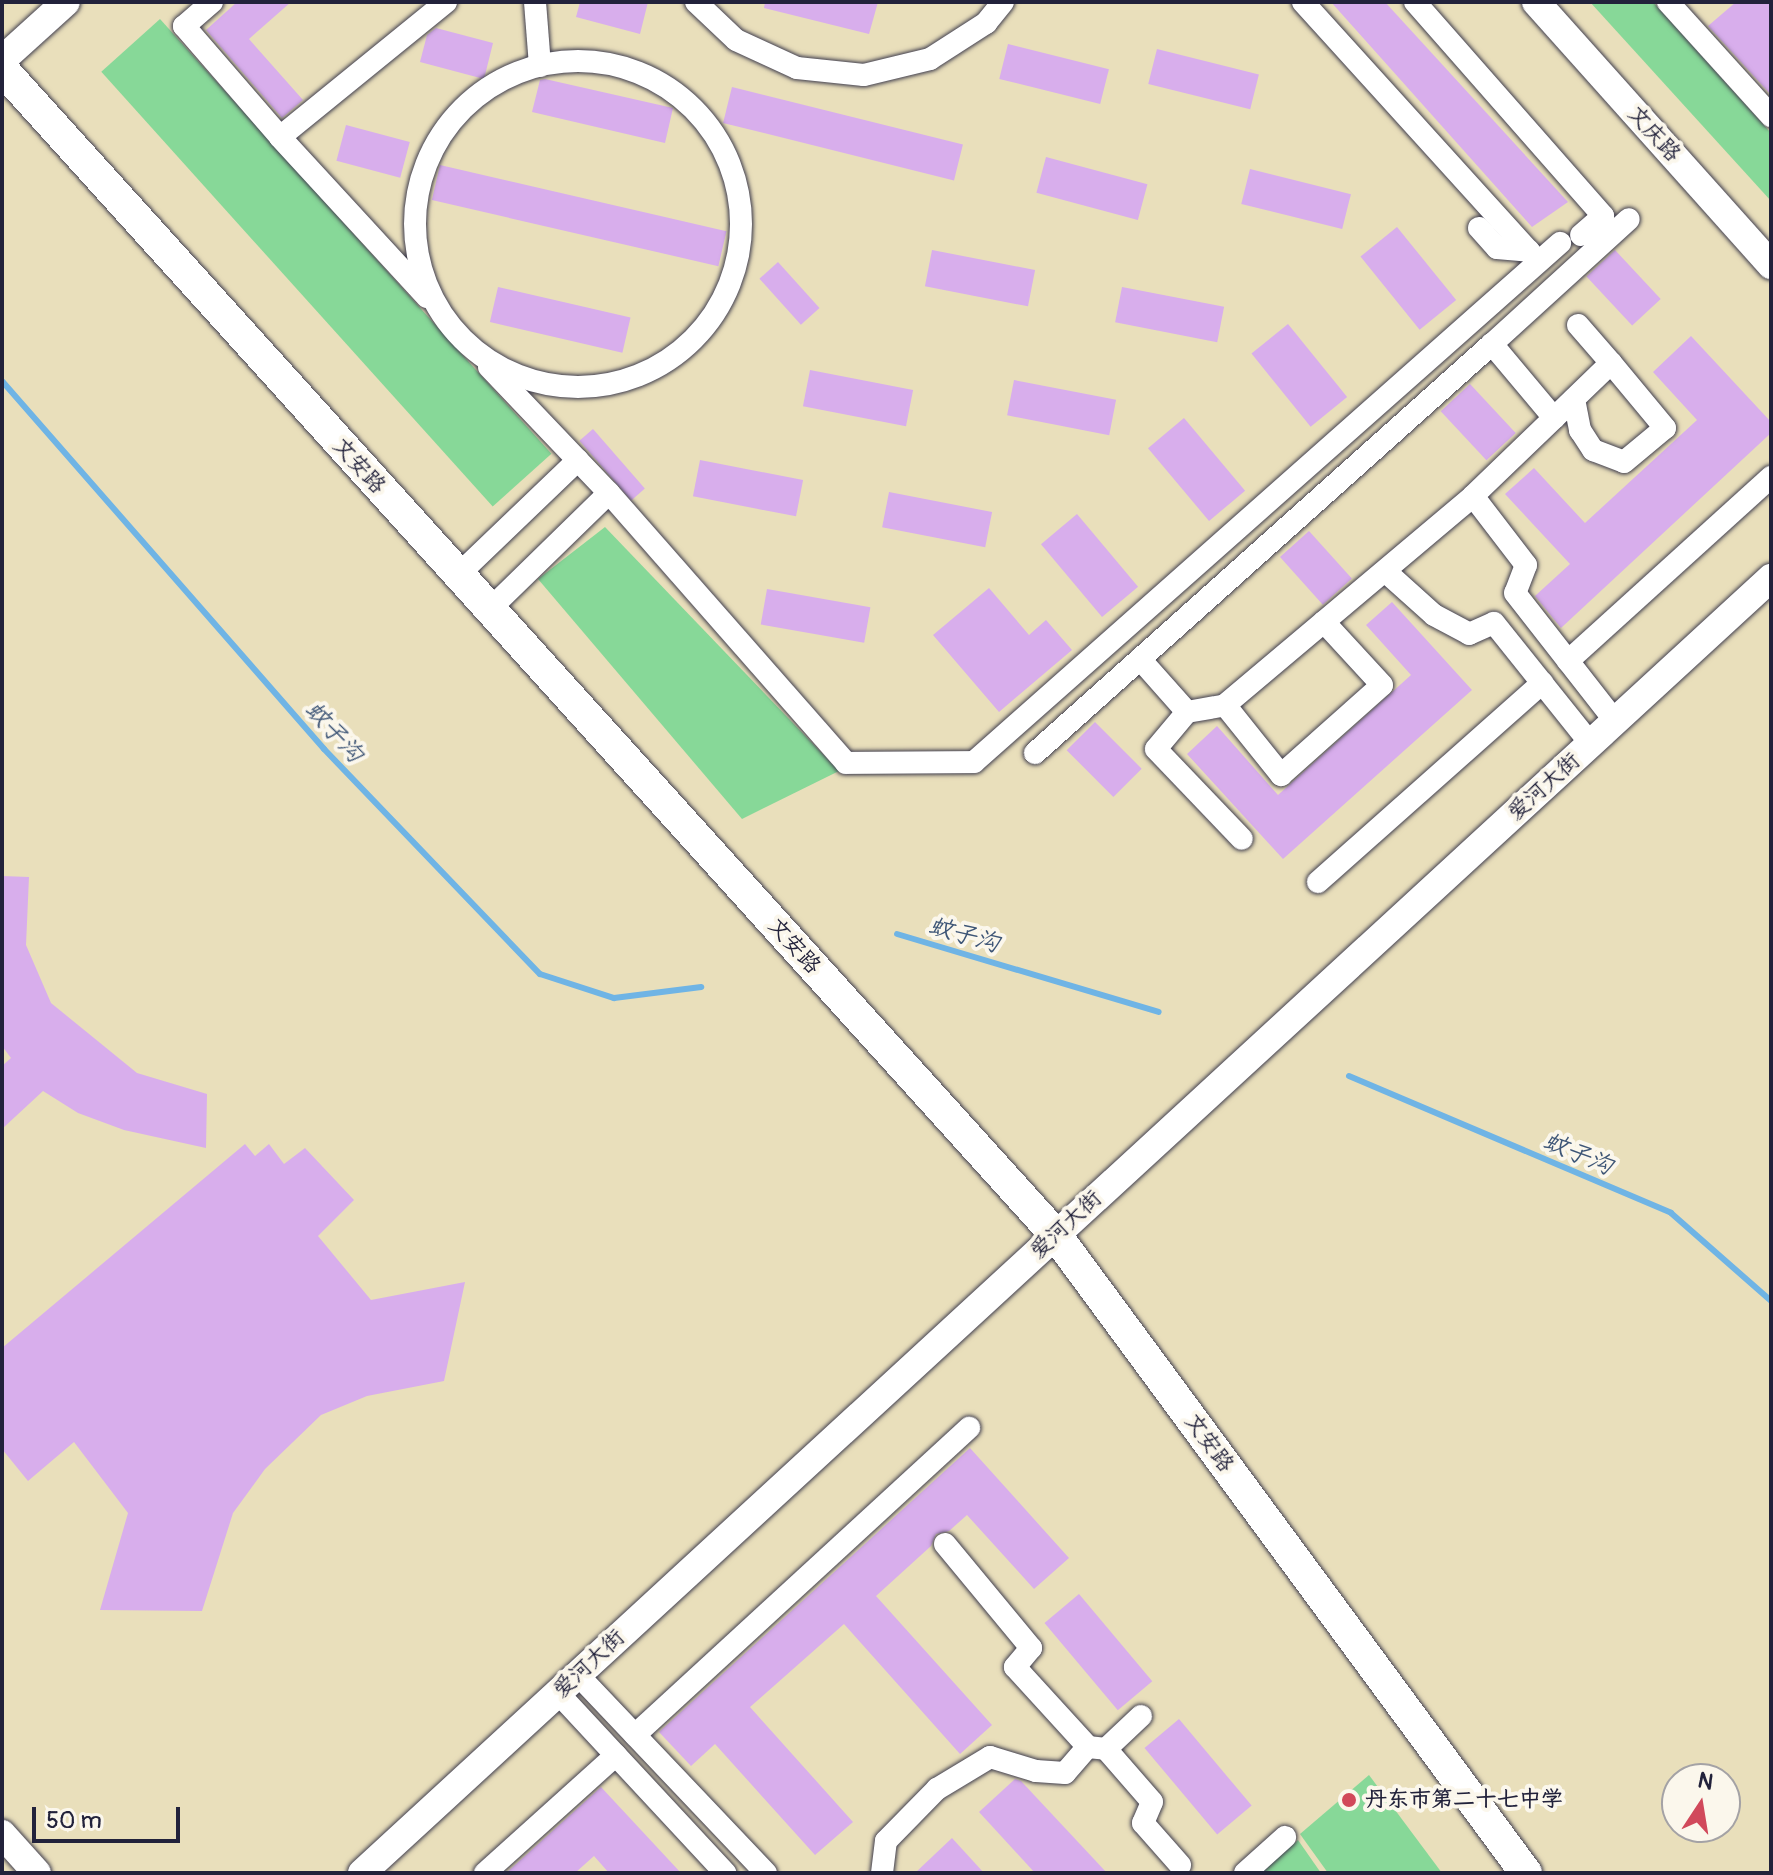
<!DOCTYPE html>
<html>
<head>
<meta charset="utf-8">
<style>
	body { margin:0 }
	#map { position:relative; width:1773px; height:1875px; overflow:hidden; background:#e9dfbb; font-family:Pangolin,"LXGW WenKai TC",sans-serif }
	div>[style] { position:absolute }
	.green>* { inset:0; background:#87d898; transform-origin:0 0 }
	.stream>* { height:6px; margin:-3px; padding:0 3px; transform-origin:3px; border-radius:3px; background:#6fb4e5 }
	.building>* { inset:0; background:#d8aeec; transform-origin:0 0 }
	.roads { filter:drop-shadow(0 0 2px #403e4e) drop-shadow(0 0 2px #403e4e) }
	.minor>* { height:22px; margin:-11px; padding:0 11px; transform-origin:11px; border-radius:11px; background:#fff }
	.minor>.ring { margin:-11px; padding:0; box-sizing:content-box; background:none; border:22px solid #fff; border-radius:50% }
	.tertiary>* { height:28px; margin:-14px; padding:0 14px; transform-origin:14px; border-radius:14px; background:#fff }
	.secondary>* { height:32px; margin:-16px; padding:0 16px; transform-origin:16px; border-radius:16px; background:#fff }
	.dots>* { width:22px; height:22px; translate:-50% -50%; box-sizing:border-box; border:4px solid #fbf7ec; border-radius:50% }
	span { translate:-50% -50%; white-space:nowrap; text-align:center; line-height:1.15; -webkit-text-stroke:8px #fbf7ec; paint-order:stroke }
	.street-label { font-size:22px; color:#22223b }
	.poi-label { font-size:22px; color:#22223b; font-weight:700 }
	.left { translate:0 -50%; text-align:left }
	.water-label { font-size:24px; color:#3d5576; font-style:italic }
	.frame { position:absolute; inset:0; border:4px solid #22223b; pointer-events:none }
	.north { position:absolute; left:1661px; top:1763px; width:80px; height:80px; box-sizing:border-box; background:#fbf7ec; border:2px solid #a4a2a5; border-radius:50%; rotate:12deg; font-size:22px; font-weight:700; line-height:32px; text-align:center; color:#22223b }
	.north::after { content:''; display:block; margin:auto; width:28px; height:36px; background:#d1495b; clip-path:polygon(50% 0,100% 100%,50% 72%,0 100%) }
	.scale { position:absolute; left:32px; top:1807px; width:148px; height:36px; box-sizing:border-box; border:4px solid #22223b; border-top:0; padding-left:10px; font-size:24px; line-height:28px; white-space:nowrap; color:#22223b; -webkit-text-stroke:6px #fbf7ec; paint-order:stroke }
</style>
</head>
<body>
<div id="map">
	<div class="green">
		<div style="clip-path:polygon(1590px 2px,1653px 2px,1771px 133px,1771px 201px)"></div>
		<div style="left:160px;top:19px;width:585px;height:79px;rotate:48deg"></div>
		<div style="clip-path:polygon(605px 527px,839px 771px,742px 819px,538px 579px)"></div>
		<div style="clip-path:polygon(1369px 1775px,1442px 1873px,1328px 1873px,1300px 1834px)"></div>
		<div style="clip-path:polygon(1298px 1840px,1321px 1873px,1261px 1873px)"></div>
	</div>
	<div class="stream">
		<div style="left:2px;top:381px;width:489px;rotate:48.8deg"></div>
		<div style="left:324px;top:749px;width:312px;rotate:46.2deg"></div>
		<div style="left:540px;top:974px;width:78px;rotate:18deg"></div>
		<div style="left:614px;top:998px;width:88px;rotate:-7.2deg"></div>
		<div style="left:897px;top:934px;width:273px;rotate:16.6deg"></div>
		<div style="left:1349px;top:1076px;width:350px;rotate:23deg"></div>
		<div style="left:1671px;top:1213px;width:133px;rotate:41.3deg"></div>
	</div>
	<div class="building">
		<div style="clip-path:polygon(237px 2px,291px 2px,249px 39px,303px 100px,282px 118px,206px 30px)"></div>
		<div style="clip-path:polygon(580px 2px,648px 2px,640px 34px,576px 17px)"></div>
		<div style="clip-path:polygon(765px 2px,878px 2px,869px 34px,764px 8px)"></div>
		<div style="clip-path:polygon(1331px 2px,1385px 2px,1568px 202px,1532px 227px)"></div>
		<div style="clip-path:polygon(1736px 2px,1771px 2px,1771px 95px,1708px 26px)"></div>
		<div style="clip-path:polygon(436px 28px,493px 43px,484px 79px,420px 62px,427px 35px)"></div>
		<div style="left:1008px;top:44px;width:104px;height:36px;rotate:14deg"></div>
		<div style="left:1157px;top:49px;width:105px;height:36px;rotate:14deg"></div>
		<div style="clip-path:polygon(545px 79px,673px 108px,665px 143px,532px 112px,540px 80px)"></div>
		<div style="left:732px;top:87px;width:238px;height:37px;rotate:14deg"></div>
		<div style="left:346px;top:125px;width:66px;height:37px;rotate:15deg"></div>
		<div style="left:1046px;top:157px;width:105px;height:37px;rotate:15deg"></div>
		<div style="left:440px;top:165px;width:294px;height:36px;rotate:13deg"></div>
		<div style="left:1250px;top:169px;width:104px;height:36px;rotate:14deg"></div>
		<div style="left:1397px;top:227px;width:94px;height:47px;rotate:51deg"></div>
		<div style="left:932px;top:250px;width:105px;height:37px;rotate:11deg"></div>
		<div style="left:1615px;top:250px;width:67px;height:39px;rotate:47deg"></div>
		<div style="left:778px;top:262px;width:62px;height:25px;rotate:48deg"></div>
		<div style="left:498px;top:287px;width:136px;height:36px;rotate:13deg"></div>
		<div style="left:1122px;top:287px;width:104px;height:36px;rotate:11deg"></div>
		<div style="left:1288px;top:324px;width:94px;height:47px;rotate:51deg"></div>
		<div style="clip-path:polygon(1691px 336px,1771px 422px,1771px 433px,1561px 628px,1535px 596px,1570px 564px,1505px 494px,1534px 468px,1585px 523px,1697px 420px,1653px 372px)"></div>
		<div style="left:810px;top:370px;width:105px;height:37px;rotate:11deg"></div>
		<div style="left:1014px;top:380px;width:104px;height:36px;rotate:11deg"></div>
		<div style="left:1470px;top:384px;width:67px;height:40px;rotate:47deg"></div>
		<div style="left:1184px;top:418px;width:95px;height:47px;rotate:50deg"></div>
		<div style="left:593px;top:429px;width:79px;height:18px;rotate:49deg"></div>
		<div style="left:700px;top:460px;width:105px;height:37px;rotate:11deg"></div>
		<div style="left:889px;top:492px;width:105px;height:36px;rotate:11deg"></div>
		<div style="left:1077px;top:514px;width:95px;height:47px;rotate:50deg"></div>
		<div style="left:1309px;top:531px;width:64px;height:39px;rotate:48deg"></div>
		<div style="clip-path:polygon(989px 588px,1029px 635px,1046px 620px,1072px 650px,999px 712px,933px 635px)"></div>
		<div style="left:767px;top:589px;width:105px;height:36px;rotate:10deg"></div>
		<div style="clip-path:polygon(1392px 602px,1472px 690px,1283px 859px,1187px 754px,1217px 726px,1278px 795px,1411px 675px,1366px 625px)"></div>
		<div style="left:1095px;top:722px;width:66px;height:40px;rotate:45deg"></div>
		<div style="clip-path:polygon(2px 876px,29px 877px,26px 945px,51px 1003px,137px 1073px,207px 1094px,206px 1148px,124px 1130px,78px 1113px,43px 1091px,2px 1129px,2px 1066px,11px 1058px,2px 1046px)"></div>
		<div style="clip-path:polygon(245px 1144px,255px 1156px,269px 1144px,284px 1164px,305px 1148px,354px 1200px,318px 1236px,371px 1300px,465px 1282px,444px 1381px,367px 1396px,321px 1415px,265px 1469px,233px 1513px,202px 1611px,100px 1610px,128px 1513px,74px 1442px,28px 1481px,2px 1449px,2px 1348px)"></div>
		<div style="clip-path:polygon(970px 1448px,1069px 1558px,1034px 1589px,967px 1515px,949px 1531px,936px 1534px,931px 1546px,876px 1596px,992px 1725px,960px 1754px,844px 1624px,750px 1707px,853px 1822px,815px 1855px,715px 1744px,691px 1766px,659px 1732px)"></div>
		<div style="left:1079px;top:1594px;width:114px;height:45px;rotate:50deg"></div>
		<div style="left:1179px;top:1719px;width:113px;height:45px;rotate:50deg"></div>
		<div style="clip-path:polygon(1015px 1779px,1021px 1781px,1107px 1873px,1035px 1873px,979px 1812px)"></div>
		<div style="clip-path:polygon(601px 1787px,681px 1873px,609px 1873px,594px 1856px,575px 1873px,506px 1873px)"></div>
		<div style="clip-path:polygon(952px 1838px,984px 1873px,915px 1873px)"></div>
	</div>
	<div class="roads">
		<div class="minor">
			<div style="left:212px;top:2px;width:37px;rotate:139deg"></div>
			<div style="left:184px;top:26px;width:147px;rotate:49.1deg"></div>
			<div style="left:535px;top:2px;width:64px;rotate:85.5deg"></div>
			<div style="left:696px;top:2px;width:55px;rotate:43.5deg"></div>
			<div style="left:736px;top:40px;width:67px;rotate:24.7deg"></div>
			<div style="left:797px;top:68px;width:67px;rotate:6deg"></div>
			<div style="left:864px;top:75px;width:68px;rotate:-13.6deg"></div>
			<div style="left:930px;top:59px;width:67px;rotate:-32.7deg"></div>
			<div style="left:986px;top:23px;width:27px;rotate:-51deg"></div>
			<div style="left:1303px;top:2px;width:350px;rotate:47.8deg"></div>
			<div style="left:1415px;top:2px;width:285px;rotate:48.7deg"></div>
			<div style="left:1603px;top:216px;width:29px;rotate:139deg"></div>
			<div style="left:1668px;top:2px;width:154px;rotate:47.9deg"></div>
			<div class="ring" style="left:415px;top:61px;width:304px;height:304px"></div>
			<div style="left:1479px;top:228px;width:27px;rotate:48deg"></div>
			<div style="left:1497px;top:248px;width:32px;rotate:5deg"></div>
			<div style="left:427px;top:297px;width:217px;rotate:-132.6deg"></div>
			<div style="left:280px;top:137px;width:214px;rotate:-39.1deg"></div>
			<div style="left:1578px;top:325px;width:50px;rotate:49deg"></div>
			<div style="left:489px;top:367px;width:174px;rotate:46.4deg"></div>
			<div style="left:1574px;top:399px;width:32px;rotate:79deg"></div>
			<div style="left:1580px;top:430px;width:24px;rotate:57deg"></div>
			<div style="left:1593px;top:450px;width:33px;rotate:21deg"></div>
			<div style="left:1624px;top:462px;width:53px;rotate:-39.7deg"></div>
			<div style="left:1665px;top:428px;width:85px;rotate:-129.7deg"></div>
			<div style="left:1611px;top:363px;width:79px;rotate:136deg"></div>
			<div style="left:1554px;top:418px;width:112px;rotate:136.1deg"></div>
			<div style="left:1473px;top:496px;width:87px;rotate:52.5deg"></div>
			<div style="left:1526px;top:565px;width:30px;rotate:111deg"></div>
			<div style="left:1515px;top:593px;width:162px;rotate:52deg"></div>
			<div style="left:1554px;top:418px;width:97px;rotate:-130deg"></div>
			<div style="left:1492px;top:344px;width:185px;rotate:-42.4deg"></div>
			<div style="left:1385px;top:571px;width:66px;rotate:41.9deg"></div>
			<div style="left:1434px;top:615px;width:40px;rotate:28deg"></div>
			<div style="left:1469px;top:634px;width:27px;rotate:-24deg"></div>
			<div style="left:1494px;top:623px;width:155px;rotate:51.3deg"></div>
			<div style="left:458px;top:575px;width:166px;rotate:-43.8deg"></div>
			<div style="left:490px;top:609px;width:166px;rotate:-44.3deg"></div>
			<div style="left:609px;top:493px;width:359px;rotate:48.7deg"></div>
			<div style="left:846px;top:763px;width:128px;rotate:-0.4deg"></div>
			<div style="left:974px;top:762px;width:783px;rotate:-41.53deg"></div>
			<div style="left:1140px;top:659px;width:71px;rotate:48.4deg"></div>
			<div style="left:1187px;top:712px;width:39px;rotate:-10deg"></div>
			<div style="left:1225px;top:705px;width:324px;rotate:-40.1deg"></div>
			<div style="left:1568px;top:661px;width:274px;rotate:-42.2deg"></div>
			<div style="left:1225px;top:705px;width:90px;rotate:51.3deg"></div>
			<div style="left:1281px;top:775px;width:135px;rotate:-41.7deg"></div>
			<div style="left:1382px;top:685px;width:86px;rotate:-132.6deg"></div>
			<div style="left:1187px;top:712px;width:48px;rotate:130deg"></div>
			<div style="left:1156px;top:749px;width:124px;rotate:46.3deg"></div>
			<div style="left:1035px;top:753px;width:613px;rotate:-41.83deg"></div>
			<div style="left:1318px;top:882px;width:300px;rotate:-41.6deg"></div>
			<div style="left:945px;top:1544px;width:135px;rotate:50.4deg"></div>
			<div style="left:1031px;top:1648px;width:25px;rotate:130deg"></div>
			<div style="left:1015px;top:1667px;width:108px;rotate:47.6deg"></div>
			<div style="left:578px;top:1675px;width:273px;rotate:46.5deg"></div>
			<div style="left:558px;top:1693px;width:246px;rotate:47.1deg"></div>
			<div style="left:635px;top:1735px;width:454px;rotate:-42.6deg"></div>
			<div style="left:1106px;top:1749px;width:70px;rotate:49deg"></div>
			<div style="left:1152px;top:1802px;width:23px;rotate:113deg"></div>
			<div style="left:1143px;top:1823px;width:56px;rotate:48.6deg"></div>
			<div style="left:485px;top:1873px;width:176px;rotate:-42deg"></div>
			<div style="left:882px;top:1873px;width:32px;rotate:-83deg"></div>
			<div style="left:886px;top:1841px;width:73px;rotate:-45.6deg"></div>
			<div style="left:937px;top:1789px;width:62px;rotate:-31.1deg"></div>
			<div style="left:990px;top:1757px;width:48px;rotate:16.9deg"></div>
			<div style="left:1036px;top:1771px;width:29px;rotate:4deg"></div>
			<div style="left:1065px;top:1773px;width:35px;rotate:-49deg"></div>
			<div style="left:1088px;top:1747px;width:18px;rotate:6deg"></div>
			<div style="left:1106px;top:1749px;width:48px;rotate:-43.3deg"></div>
			<div style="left:1245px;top:1873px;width:54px;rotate:-42deg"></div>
		</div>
		<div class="tertiary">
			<div style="left:1536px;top:2px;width:353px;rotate:48.2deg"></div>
			<div style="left:2px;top:60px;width:86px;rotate:-42.2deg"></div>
			<div style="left:2px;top:1834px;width:52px;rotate:48.1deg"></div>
			<div style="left:362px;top:1873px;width:1914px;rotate:-42.59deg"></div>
		</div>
		<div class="secondary">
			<div style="left:2px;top:69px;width:1570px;rotate:47.89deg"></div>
			<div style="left:1055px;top:1234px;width:794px;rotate:53.61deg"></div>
		</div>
	</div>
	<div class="dots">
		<div style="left:1349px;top:1800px;background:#d1495b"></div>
	</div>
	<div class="street-label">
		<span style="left:1654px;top:134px;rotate:48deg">文庆路</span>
		<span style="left:359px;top:466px;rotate:48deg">文安路</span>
		<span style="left:1544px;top:787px;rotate:-42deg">爱河大街</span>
		<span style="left:794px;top:946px;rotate:48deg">文安路</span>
		<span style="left:1066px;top:1225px;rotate:-43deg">爱河大街</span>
		<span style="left:1209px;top:1443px;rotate:54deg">文安路</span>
		<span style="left:589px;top:1664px;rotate:-43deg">爱河大街</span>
	</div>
	<div class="poi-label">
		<span class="left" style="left:1365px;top:1800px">丹东市第二十七中学</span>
	</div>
	<div class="water-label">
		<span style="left:334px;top:732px;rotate:48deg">蚊子沟</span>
		<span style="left:964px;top:935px;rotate:16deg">蚊子沟</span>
		<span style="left:1578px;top:1154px;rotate:23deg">蚊子沟</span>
	</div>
	<div class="frame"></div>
	<div class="north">N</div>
	<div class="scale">50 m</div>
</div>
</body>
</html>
